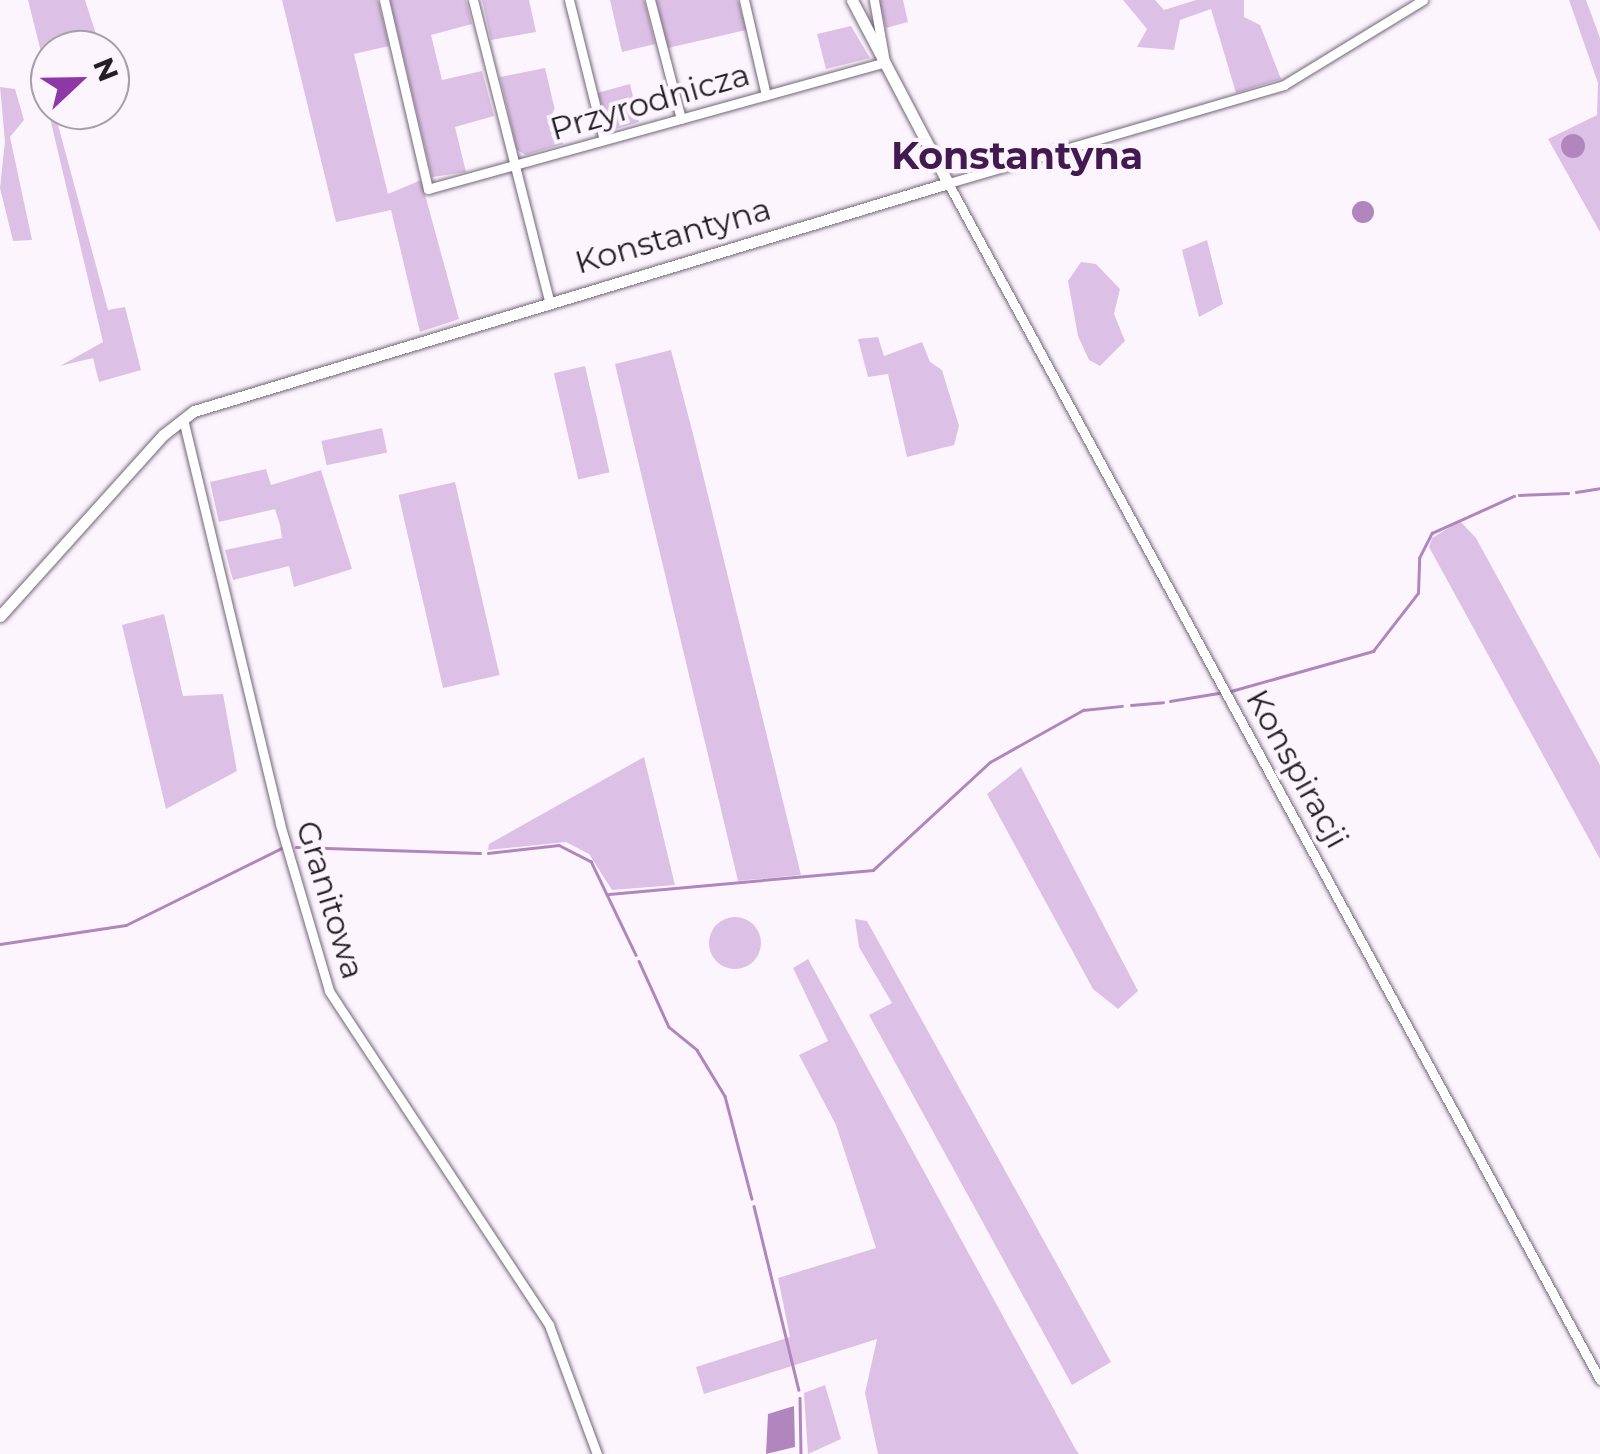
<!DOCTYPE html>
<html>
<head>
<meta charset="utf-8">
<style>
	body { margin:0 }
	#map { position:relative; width:1600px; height:1454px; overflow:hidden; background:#fcf5fe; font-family:Montserrat,sans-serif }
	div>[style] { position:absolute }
	.green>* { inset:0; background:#ddc0e6; transform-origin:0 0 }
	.round { border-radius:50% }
	.water>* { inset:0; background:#b186be }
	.stream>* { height:2.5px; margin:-1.25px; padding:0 1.25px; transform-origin:1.25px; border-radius:1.25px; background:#b186be }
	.roads { filter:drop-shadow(0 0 2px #746578) drop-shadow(0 0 2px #746578) }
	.minor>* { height:9px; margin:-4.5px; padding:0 4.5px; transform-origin:4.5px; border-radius:4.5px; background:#fff }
	.tertiary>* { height:11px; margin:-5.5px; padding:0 5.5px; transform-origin:5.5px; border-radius:5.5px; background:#fff }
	span { translate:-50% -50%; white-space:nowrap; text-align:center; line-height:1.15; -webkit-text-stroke:8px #fcf5fe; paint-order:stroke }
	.street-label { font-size:32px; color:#241e26 }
	.quarter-label { font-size:38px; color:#431a4f; font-weight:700 }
	.north { position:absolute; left:30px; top:30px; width:100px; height:100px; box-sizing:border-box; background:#fcf5fe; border:2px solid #a69fa8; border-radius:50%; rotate:68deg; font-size:28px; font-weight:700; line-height:40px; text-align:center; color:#241e26 }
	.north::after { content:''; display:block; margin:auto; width:35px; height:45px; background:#8d38a6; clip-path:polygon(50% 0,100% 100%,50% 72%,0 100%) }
</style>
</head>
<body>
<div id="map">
	<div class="green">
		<div style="clip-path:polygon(28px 0,85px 0,97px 37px,81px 50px,50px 50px,47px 76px)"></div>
		<div style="clip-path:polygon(282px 0,378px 0,389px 46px,354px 54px,388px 194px,421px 180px,459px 319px,420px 332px,391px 210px,336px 222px)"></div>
		<div style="clip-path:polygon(390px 0,466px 0,472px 24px,431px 35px,442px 80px,482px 71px,494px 116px,455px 127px,466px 172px,432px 177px)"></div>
		<div style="clip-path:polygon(482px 0,529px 0,536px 32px,491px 40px)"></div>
		<div style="clip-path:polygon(610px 0,644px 0,655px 44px,622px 52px)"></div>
		<div style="clip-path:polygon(656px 0,738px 0,746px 30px,668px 48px)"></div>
		<div style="clip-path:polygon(879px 0,903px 0,908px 22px,886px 28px)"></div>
		<div style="clip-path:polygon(1123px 0,1155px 0,1164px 10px,1196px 0,1244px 0,1244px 17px,1260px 25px,1281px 79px,1236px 93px,1211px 9px,1180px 20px,1174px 50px,1137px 47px,1147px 29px)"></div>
		<div style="clip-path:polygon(1569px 0,1586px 0,1600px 38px,1600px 232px,1548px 139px,1597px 115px,1598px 83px)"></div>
		<div style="clip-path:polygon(851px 26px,870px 58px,826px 69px,817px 34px)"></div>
		<div style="clip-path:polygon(545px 68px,563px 144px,526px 155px,517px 150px,500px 77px)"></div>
		<div style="clip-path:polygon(630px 84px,639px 122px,612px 130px,597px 93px)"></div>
		<div style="clip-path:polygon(0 87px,15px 89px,24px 120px,10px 137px,32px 240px,13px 241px,0 188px,5px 141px)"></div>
		<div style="clip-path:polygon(54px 110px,108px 310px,125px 307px,141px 370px,99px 382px,93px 358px,60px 366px,103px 342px,50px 118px)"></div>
		<div style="clip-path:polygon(1207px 240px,1223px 304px,1199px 317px,1182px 250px)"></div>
		<div style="clip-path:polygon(1081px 262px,1096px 264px,1120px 289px,1114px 314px,1125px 341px,1100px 366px,1089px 360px,1078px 336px,1068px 281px)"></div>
		<div style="clip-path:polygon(878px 337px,884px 356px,922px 342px,930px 362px,942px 370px,959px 426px,954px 445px,907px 457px,888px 374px,868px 377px,858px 339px)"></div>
		<div style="clip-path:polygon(671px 350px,693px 434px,801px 875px,738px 881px,615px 364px)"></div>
		<div style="left:585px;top:366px;width:109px;height:32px;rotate:77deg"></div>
		<div style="left:382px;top:428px;width:25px;height:62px;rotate:78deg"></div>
		<div style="clip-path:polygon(266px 469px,271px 485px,321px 470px,352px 569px,294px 587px,289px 566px,233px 580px,225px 550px,282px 538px,280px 525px,275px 509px,219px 522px,210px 482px)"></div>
		<div style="left:455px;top:482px;width:198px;height:58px;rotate:77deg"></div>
		<div style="clip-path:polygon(1460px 521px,1476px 538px,1600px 765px,1600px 859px,1429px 547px,1432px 538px)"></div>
		<div style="clip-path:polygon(164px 614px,183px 696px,223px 694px,237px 771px,166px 809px,122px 625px)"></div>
		<div style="clip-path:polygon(644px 757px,675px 885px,612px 890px,589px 854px,566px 842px,488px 850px,489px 844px)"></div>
		<div style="clip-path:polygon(1021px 767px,1138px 991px,1118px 1009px,1093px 989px,987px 794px)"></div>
		<div class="round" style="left:709px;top:917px;width:52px;height:52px"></div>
		<div style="clip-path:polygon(855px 919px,867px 921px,1111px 1362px,1072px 1385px,869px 1015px,892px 1003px,859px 947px)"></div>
		<div style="clip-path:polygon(808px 959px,1076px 1450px,1079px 1454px,878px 1454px,865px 1393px,877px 1339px,704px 1394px,696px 1367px,790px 1337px,778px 1278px,876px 1248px,836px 1125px,799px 1055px,828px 1041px,793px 968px)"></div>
		<div style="clip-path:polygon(825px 1385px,841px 1439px,808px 1454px,804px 1393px)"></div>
	</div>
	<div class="water">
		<div class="round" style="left:1561px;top:134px;width:24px;height:24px"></div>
		<div class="round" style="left:1352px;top:201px;width:22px;height:22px"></div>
		<div style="clip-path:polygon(794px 1406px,795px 1447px,766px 1454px,768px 1414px)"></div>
	</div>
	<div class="stream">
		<div style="left:1576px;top:492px;width:24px;rotate:-9deg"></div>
		<div style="left:1519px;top:495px;width:49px;rotate:-2.3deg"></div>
		<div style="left:1231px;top:691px;width:148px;rotate:-15.7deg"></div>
		<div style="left:1373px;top:651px;width:73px;rotate:-52.2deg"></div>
		<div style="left:1418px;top:593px;width:35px;rotate:-88deg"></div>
		<div style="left:1419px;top:558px;width:28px;rotate:-63deg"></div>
		<div style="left:1432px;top:533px;width:90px;rotate:-24.3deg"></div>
		<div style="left:1170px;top:701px;width:50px;rotate:-9.3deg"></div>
		<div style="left:1131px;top:705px;width:32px;rotate:-5deg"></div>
		<div style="left:296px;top:847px;width:184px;rotate:1.9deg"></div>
		<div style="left:488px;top:853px;width:71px;rotate:-6.4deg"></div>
		<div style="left:559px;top:845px;width:36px;rotate:27deg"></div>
		<div style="left:591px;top:861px;width:104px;rotate:64.4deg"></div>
		<div style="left:609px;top:894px;width:265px;rotate:-5.2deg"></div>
		<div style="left:873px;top:870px;width:159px;rotate:-42.7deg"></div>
		<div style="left:990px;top:762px;width:107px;rotate:-29.2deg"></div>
		<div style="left:1083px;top:710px;width:39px;rotate:-6deg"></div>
		<div style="left:0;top:944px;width:127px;rotate:-8.6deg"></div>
		<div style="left:126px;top:925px;width:174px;rotate:-26.3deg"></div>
		<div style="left:639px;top:961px;width:72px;rotate:65.6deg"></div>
		<div style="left:669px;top:1027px;width:36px;rotate:39deg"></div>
		<div style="left:697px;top:1050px;width:54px;rotate:58.7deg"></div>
		<div style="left:725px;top:1096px;width:106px;rotate:75.3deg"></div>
		<div style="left:754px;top:1206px;width:189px;rotate:76.3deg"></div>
		<div style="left:800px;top:1398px;width:56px;rotate:89deg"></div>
	</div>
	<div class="roads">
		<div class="minor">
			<div style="left:384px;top:0;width:194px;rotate:76.9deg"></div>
			<div style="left:428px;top:189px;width:474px;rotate:-15.5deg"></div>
			<div style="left:885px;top:62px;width:63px;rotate:-100.1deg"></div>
			<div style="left:473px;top:0;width:309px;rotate:75.8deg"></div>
			<div style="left:569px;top:0;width:144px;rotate:76deg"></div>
			<div style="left:650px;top:0;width:123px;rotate:75.4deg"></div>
			<div style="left:744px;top:0;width:98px;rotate:77deg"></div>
			<div style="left:1423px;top:0;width:163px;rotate:148.6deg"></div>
			<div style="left:1284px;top:85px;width:350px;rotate:163.7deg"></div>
			<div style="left:948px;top:183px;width:1363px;rotate:61.42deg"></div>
			<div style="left:183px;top:419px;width:416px;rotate:76.5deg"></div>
			<div style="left:280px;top:824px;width:174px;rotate:73.6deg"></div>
			<div style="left:329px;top:991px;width:400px;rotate:56.6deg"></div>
			<div style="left:549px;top:1325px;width:138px;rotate:69.6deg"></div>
		</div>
		<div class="tertiary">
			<div style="left:0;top:616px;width:244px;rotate:-48deg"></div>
			<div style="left:163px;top:435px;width:39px;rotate:-38deg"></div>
			<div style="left:194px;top:411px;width:788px;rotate:-16.82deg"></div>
			<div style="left:948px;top:183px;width:207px;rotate:-117.7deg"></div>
		</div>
	</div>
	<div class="street-label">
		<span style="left:650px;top:102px;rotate:-16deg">Przyrodnicza</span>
		<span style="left:673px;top:236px;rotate:-16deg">Konstantyna</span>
		<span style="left:1297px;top:769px;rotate:61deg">Konspiracji</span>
		<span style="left:330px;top:900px;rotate:73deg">Granitowa</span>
	</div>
	<div class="quarter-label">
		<span style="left:1017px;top:156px">Konstantyna</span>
	</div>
	<div class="north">N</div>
</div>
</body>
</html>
